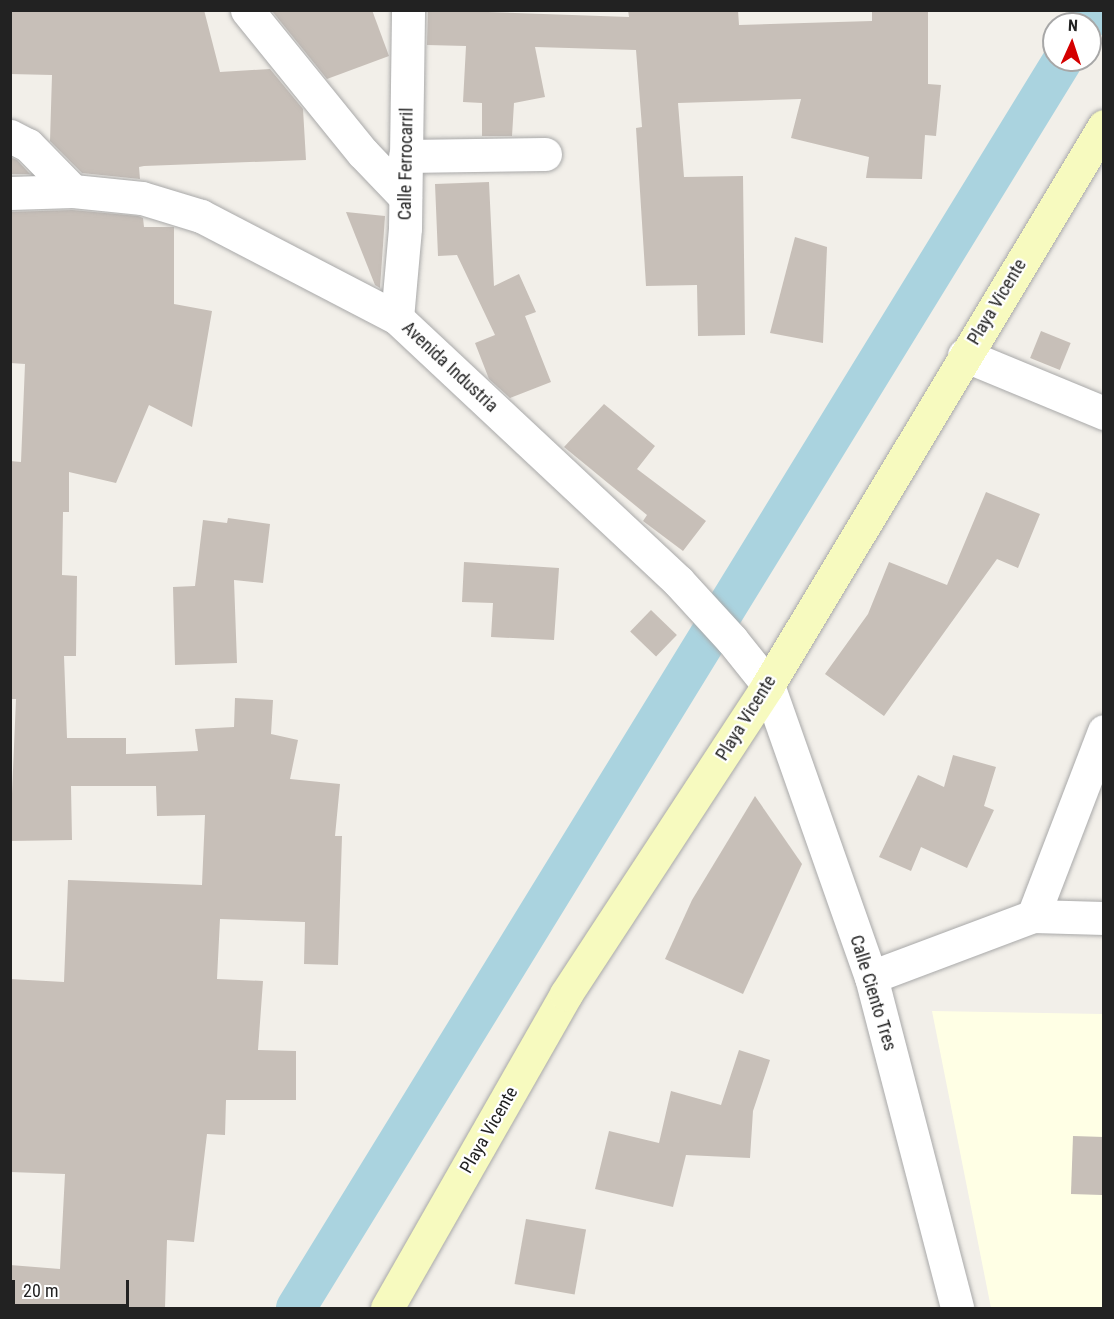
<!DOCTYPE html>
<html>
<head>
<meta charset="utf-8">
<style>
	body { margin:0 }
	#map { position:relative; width:1114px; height:1319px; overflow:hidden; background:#f2efe9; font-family:"Roboto Condensed",sans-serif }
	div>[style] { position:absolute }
	.education>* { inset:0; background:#ffffe5 }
	.canal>* { height:40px; margin:-20px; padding:0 20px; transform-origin:20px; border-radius:20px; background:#aad3df }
	.building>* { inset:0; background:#c7bfb8; transform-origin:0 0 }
	.roads { filter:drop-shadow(0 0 2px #a9a9a9) drop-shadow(0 0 2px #a9a9a9) }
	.street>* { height:33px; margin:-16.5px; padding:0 16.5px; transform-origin:16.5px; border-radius:16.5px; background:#fff }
	.secondary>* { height:33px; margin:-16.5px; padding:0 16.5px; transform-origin:16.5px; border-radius:16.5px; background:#f7fabf }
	span { translate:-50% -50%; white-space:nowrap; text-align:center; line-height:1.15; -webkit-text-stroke:4.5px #fff; paint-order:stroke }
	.street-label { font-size:18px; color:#222 }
	.frame { position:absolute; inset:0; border:12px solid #222; pointer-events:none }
	.north { position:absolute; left:1042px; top:12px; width:60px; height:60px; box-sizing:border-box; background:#fff; border:2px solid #a7a7a7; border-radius:50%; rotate:3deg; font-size:16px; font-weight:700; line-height:24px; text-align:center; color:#222 }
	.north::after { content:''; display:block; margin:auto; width:21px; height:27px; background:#d40000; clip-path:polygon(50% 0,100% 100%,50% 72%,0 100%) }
	.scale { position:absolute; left:12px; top:1280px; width:117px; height:27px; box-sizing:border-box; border:3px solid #222; border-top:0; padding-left:8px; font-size:18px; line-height:21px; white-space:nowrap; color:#222; -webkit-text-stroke:4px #fff; paint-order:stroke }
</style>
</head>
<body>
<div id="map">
	<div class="education">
		<div style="clip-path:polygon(932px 1011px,1103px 1014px,1103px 1308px,991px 1308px)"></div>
	</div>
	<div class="canal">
		<div style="left:1085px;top:24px;width:16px;rotate:-60deg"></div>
		<div style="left:296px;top:1308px;width:1465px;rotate:-58.43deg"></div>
	</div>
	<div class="building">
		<div style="clip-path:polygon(10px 10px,204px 10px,220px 72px,270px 69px,303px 109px,306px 160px,144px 166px,139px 167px,140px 179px,82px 173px,50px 141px,52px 75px,10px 74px)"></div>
		<div style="clip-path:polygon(372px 10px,389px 56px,327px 79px,272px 11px)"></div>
		<div style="clip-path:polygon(428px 10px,629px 17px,628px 10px,738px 10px,739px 25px,872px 21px,872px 10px,928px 10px,928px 84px,941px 85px,936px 136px,925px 135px,922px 179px,866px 178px,869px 157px,791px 138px,801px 99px,678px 103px,684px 177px,743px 176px,745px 335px,698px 336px,697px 285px,646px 286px,636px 128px,642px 127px,636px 50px,535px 47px,545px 97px,514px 103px,512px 136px,482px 136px,482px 103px,463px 102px,466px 46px,427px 45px)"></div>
		<div style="clip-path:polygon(10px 157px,17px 160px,30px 174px,10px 174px)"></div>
		<div style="clip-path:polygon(489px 182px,494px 286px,519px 274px,536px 312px,525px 316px,551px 382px,510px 398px,489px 379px,475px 343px,495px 335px,457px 255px,438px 256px,435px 184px)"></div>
		<div style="clip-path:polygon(72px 210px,138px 216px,143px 218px,144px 227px,174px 227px,174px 304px,212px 311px,192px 427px,149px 405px,116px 483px,69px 472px,69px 512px,63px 512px,62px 575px,77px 576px,76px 656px,64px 656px,67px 738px,126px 738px,126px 754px,198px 751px,195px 729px,234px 727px,235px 698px,273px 700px,271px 734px,298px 740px,290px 779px,340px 784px,335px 836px,342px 836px,338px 965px,304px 964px,305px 922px,220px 919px,217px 979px,263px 981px,258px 1050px,296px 1051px,296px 1100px,226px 1100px,225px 1135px,207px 1134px,194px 1242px,167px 1240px,165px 1308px,10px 1308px,10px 1265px,60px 1269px,65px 1174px,10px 1172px,10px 979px,64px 982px,68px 880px,202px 885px,205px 815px,157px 816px,156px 786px,71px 786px,72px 840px,10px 841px,16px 699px,10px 699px,10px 461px,21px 462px,25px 364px,10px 363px,10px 212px)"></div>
		<div style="clip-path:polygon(346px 212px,385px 216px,380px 288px,375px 285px)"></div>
		<div style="clip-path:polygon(795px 237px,827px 247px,823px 343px,770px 333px)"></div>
		<div style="left:1041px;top:331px;width:32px;height:29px;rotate:22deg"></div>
		<div style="clip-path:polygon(604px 404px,655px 446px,637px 469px,706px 521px,683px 551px,643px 521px,647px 515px,564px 447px)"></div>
		<div style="clip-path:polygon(986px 492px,1040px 514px,1018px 568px,997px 559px,884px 716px,825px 674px,868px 614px,889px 562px,947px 585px)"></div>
		<div style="clip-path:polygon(228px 518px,270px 524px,263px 583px,234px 580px,237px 663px,175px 665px,173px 587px,195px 586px,203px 520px,227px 523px)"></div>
		<div style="clip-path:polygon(464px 562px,559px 568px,554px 640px,491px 637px,493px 603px,462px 602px)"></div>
		<div style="left:651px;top:610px;width:36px;height:30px;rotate:44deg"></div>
		<div style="clip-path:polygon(953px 755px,996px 767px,984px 806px,994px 810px,967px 868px,921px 847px,911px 871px,879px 857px,918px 775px,944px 787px)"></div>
		<div style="clip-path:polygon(755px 796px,802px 864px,743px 994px,665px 959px,692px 900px)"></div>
		<div style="clip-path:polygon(739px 1050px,770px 1060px,753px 1111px,750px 1158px,686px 1155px,673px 1207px,595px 1189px,609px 1131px,659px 1143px,671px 1091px,721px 1105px)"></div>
		<div style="left:1073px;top:1136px;width:31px;height:58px;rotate:2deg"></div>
		<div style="left:526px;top:1219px;width:61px;height:66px;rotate:10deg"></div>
	</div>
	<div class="roads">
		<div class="street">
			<div style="left:247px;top:10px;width:184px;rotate:51deg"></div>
			<div style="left:363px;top:153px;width:61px;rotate:46.3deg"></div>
			<div style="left:10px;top:136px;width:20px;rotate:27deg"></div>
			<div style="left:28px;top:145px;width:64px;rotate:45.6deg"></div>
			<div style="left:405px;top:156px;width:140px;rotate:-0.8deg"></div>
			<div style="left:10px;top:193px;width:63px;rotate:-1.8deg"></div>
			<div style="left:73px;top:191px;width:69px;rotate:5.8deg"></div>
			<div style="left:142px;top:198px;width:62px;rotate:17deg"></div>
			<div style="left:201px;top:216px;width:221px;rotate:27.5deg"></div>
			<div style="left:397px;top:318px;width:385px;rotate:43.1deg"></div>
			<div style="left:678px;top:581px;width:80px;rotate:47.5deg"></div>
			<div style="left:732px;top:640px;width:58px;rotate:51.3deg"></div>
			<div style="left:768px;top:685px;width:310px;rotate:70.6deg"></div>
			<div style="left:871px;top:977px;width:342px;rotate:75.4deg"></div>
			<div style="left:397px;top:318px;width:90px;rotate:-84.9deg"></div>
			<div style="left:405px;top:228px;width:218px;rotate:-89.2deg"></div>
			<div style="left:964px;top:355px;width:152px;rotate:22.5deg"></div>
			<div style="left:1033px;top:916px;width:71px;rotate:1.6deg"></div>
			<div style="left:871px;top:977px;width:173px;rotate:-20.6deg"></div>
			<div style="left:1033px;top:916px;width:198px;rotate:-69deg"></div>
		</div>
		<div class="secondary">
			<div style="left:387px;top:1308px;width:361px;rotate:-60.3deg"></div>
			<div style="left:566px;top:994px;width:369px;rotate:-56.8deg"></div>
			<div style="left:768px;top:685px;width:652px;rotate:-58.99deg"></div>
		</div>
	</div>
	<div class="street-label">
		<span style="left:406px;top:164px;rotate:-89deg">Calle Ferrocarril</span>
		<span style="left:997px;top:302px;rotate:-59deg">Playa Vicente</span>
		<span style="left:450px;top:367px;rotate:43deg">Avenida Industria</span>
		<span style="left:746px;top:718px;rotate:-58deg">Playa Vicente</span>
		<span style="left:873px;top:993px;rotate:73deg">Calle Ciento Tres</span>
		<span style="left:489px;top:1130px;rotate:-60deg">Playa Vicente</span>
	</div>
	<div class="frame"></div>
	<div class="north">N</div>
	<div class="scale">20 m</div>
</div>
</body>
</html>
